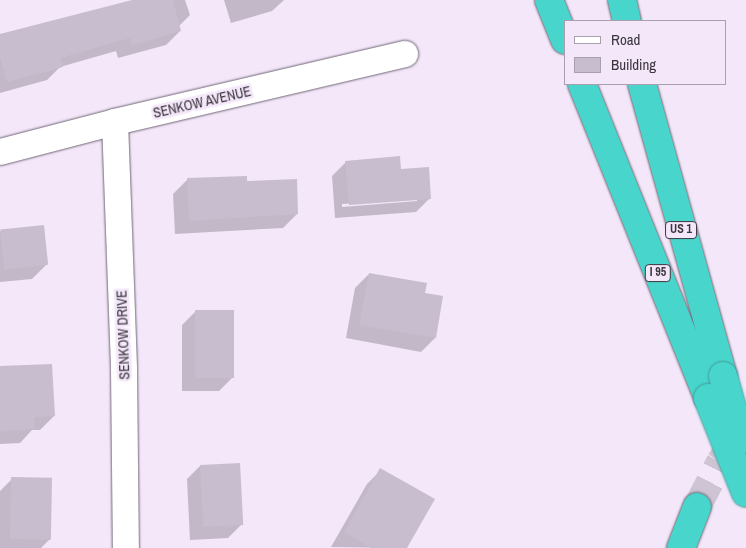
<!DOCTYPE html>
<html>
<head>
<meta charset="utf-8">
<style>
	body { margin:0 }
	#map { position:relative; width:746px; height:548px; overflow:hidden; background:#f3e7f9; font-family:"Archivo Narrow",sans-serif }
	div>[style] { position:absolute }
	.shadow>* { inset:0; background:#0003 }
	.building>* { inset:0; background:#c8bdce; transform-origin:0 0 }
	.highway-tunnel>* { height:28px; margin-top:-14px; transform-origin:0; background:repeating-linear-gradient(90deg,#cec4d3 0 28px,transparent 0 42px) }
	.roads { filter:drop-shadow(0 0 1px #716776) drop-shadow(0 0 1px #716776) }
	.street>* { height:26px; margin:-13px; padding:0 13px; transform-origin:13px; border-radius:13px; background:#fff }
	.highway>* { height:28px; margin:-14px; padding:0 14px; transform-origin:14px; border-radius:14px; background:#48d5cc }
	.bridges { filter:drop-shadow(0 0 1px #439d9a) drop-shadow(0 0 1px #439d9a) }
	.highway-bridge>* { height:28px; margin:-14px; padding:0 14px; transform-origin:14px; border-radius:14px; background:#48d5cc }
	span { translate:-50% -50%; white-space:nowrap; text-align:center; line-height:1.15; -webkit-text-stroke:5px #f3e7f9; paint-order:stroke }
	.shield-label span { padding:1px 4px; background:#f3e7f9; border:1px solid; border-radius:4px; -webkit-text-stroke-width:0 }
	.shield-label { font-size:12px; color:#3b363d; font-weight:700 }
	.street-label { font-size:14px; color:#3b363d }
	.legend { position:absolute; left:564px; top:20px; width:162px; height:65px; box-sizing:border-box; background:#f3e7f9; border:1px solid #a9a0ae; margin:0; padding:6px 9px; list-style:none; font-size:15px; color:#3b363d }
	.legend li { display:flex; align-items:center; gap:10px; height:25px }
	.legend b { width:25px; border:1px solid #a9a0ae }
</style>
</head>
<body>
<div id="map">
	<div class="shadow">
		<div style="clip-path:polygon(135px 0,185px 0,190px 15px,179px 26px,180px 31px,166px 45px,118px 58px,116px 51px,60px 67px,47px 80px,0 93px,0 35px)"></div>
		<div style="clip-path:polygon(224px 0,284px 0,272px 11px,231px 23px)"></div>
		<div style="clip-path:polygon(evenodd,346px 162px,400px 170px,430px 198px,416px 212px,335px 218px,332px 176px,346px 162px,417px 199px,417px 201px,342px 207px,342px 204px,417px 199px)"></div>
		<div style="clip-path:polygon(187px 180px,246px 182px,297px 214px,283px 228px,175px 234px,173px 194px)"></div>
		<div style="clip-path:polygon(0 231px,46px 265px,32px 279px,0 282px)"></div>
		<div style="clip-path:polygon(369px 274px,424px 294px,435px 338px,421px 352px,346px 338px,355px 288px)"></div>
		<div style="clip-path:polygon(196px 311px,233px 377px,219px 391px,182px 391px,182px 325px)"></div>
		<div style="clip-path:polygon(0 367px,54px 416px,40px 430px,32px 430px,20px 443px,0 444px)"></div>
		<div style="clip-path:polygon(201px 465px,242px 524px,228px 538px,190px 540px,187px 479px)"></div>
		<div style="clip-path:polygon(381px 470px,406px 548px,331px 547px,367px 484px)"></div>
		<div style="clip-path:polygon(12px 479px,50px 539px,41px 548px,0 548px,0 491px)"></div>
	</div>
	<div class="building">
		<div style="clip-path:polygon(132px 0,173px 0,181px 31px,132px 45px,130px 38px,60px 58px,63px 67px,7px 82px,0 57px,0 34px)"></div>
		<div style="clip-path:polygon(400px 156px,401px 169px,429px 167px,431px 199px,349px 205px,345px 161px)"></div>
		<div style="clip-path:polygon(247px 176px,247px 181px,297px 179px,298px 214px,189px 221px,187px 178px)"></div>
		<div style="left:44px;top:225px;width:40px;height:44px;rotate:84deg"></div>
		<div style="clip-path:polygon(369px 273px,427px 283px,425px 293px,443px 296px,436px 338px,359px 325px)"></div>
		<div style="left:195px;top:310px;width:39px;height:68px"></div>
		<div style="clip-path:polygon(52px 364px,55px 416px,34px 417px,35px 429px,0 431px,0 366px)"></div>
		<div style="left:240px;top:463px;width:62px;height:40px;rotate:87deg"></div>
		<div style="clip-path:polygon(380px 468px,435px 499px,407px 548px,371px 548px,344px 532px)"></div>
		<div style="left:11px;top:477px;width:41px;height:62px;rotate:1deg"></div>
	</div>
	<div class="highway-tunnel">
		<div style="left:697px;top:507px;width:51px;rotate:-62.9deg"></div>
		<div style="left:720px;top:462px;width:36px;rotate:-56deg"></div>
	</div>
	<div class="roads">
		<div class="street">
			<div style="left:115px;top:122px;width:247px;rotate:87.9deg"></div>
			<div style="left:124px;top:369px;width:179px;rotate:89.4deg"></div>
			<div style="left:0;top:152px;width:119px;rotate:-14.6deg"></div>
			<div style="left:115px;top:122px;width:298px;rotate:-13.2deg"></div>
		</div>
		<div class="highway">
			<div style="left:549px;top:0;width:43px;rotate:68.2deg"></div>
			<div style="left:622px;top:0;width:22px;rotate:77deg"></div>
			<div style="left:582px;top:84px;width:338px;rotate:68.1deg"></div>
			<div style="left:642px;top:84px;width:303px;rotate:74.5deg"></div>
			<div style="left:681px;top:548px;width:44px;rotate:-68.7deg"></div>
		</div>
	</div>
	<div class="bridges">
		<div class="highway-bridge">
			<div style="left:723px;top:376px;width:66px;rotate:74.3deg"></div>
			<div style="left:708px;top:398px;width:102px;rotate:68.2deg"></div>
		</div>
	</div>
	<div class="shield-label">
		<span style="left:681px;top:230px">US 1</span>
		<span style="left:658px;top:273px">I 95</span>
	</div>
	<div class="street-label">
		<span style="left:202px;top:102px;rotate:-13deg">SENKOW AVENUE</span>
		<span style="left:123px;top:335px;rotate:-92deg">SENKOW DRIVE</span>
	</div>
	<ul class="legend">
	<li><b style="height:6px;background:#fff"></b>Road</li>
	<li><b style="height:14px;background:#c8bdce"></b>Building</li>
	</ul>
</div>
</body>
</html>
